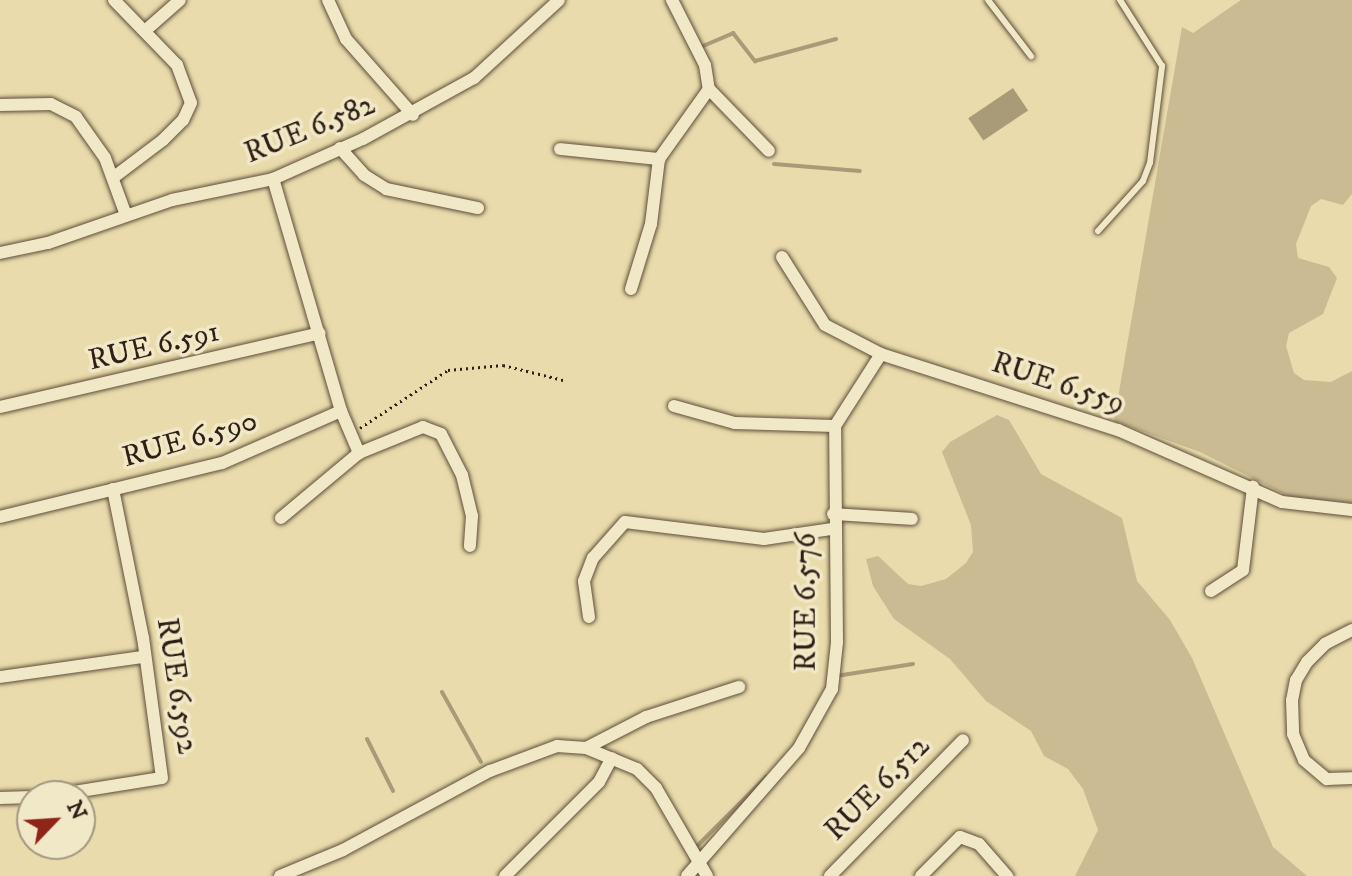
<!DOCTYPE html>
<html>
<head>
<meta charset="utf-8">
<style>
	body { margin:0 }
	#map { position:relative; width:1352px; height:876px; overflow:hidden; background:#e9dbab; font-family:"IM FELL DW Pica",serif }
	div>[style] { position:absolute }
	.green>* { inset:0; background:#cabb92 }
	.water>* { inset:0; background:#aa9b78; transform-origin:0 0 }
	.stream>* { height:4px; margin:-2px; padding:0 2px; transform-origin:2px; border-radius:2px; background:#aa9b78 }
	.path>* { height:3px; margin-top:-1.5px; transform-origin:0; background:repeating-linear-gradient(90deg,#301f15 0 2px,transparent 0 6px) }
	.roads { filter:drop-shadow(0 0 2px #5e4e3a) drop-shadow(0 0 2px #5e4e3a) }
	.service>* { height:6px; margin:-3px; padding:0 3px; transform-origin:3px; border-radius:3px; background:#f1e8c8 }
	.minor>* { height:12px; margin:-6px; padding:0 6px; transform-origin:6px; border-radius:6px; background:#f1e8c8 }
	span { translate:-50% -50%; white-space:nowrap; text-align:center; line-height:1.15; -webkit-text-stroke:7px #f1e8c8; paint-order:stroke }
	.street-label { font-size:30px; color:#301f15 }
	.north { position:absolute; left:16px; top:780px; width:80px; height:80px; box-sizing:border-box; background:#f1e8c8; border:2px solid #a49880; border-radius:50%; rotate:65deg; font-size:22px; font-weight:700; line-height:32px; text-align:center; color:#301f15 }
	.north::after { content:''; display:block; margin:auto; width:28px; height:36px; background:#8f2418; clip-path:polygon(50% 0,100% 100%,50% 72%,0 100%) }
</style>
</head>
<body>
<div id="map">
	<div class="green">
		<div style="clip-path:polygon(1241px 0,1352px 0,1352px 194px,1343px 205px,1321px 199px,1311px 206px,1296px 244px,1298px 258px,1329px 267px,1337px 278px,1323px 314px,1289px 333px,1286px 346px,1294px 373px,1304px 380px,1331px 382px,1352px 371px,1352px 503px,1290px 497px,1200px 452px,1114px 421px,1182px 27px,1193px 33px)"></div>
		<div style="clip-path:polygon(997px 415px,1009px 420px,1041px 474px,1122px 518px,1137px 581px,1170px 620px,1192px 658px,1273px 847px,1307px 876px,1075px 876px,1098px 830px,1083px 789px,1068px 769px,1044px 756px,1031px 731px,986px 701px,950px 659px,894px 619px,873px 586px,866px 559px,878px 556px,908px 584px,921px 586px,946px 579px,966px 563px,973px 552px,971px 525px,942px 452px,950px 442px)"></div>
	</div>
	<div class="water">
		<div style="left:1013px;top:88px;width:27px;height:54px;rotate:56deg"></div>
	</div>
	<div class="stream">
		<div style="left:703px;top:46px;width:33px;rotate:-23deg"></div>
		<div style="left:733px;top:33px;width:36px;rotate:52deg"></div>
		<div style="left:755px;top:61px;width:84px;rotate:-15.2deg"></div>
		<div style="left:774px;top:164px;width:86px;rotate:4.7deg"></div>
		<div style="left:836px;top:676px;width:78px;rotate:-8.9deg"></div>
		<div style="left:442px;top:692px;width:80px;rotate:60.9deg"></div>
		<div style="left:367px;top:739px;width:58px;rotate:63.4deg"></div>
		<div style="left:697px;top:846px;width:98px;rotate:-45deg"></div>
	</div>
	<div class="path">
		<div style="left:360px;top:428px;width:105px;rotate:-33.4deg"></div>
		<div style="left:448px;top:370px;width:55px;rotate:-5.2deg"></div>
		<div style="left:503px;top:365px;width:62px;rotate:14deg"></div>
	</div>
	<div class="roads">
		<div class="service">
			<div style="left:988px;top:0;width:71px;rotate:52.5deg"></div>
			<div style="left:1098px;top:231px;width:67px;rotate:-48deg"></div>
			<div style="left:1143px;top:181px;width:19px;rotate:-69deg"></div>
			<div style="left:1150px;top:163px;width:98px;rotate:-82.9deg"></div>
			<div style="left:1162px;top:66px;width:78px;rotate:-122.5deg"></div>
		</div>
		<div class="minor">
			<div style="left:114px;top:0;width:91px;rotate:45.9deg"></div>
			<div style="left:177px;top:65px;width:40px;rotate:69.8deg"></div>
			<div style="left:191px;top:103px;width:19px;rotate:115deg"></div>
			<div style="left:183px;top:120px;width:28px;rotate:135deg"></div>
			<div style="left:163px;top:140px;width:61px;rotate:142.9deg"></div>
			<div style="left:328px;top:0;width:43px;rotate:65.2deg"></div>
			<div style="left:346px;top:39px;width:101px;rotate:48.6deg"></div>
			<div style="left:672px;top:0;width:73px;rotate:63.1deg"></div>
			<div style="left:705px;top:65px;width:24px;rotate:81deg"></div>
			<div style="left:709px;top:89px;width:86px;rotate:45.9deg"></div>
			<div style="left:146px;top:30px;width:45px;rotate:-41.4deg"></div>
			<div style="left:0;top:105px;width:51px;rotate:-1.1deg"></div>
			<div style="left:51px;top:104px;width:28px;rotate:27deg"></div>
			<div style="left:76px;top:117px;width:50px;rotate:54.7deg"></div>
			<div style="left:105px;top:158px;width:61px;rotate:69.8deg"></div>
			<div style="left:340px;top:148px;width:36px;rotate:48deg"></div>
			<div style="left:364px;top:175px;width:26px;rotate:32deg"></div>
			<div style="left:386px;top:189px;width:94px;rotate:11.7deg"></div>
			<div style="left:560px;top:149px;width:100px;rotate:5.8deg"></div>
			<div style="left:0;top:253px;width:49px;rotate:-11.8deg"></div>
			<div style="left:48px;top:243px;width:131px;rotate:-19.1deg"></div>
			<div style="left:172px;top:200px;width:103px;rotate:-11.7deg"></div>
			<div style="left:273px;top:179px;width:98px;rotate:-24deg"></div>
			<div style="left:363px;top:139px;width:127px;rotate:-28.8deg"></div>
			<div style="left:474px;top:78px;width:115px;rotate:-42.5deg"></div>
			<div style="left:782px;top:257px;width:80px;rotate:57.7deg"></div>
			<div style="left:825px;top:325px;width:63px;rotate:27.4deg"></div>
			<div style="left:881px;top:354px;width:249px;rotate:17.8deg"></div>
			<div style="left:1118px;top:430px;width:179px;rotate:23.7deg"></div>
			<div style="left:1282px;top:502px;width:70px;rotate:6.5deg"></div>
			<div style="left:631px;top:289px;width:68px;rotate:-72.9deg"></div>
			<div style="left:651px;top:224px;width:65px;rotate:-83deg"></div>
			<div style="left:659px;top:159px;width:86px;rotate:-54.5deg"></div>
			<div style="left:674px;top:406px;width:63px;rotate:15.6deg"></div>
			<div style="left:735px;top:423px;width:100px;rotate:1.7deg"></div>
			<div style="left:0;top:407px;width:328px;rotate:-13deg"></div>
			<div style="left:341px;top:411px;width:46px;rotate:66.8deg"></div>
			<div style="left:833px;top:514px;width:79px;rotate:3.6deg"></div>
			<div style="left:0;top:517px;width:228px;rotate:-13.7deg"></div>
			<div style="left:222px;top:463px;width:130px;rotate:-23.6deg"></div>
			<div style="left:341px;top:411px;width:242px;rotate:-106.3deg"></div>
			<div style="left:281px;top:518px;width:102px;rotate:-39.8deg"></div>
			<div style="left:359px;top:453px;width:69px;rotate:-22.1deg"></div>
			<div style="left:423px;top:427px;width:19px;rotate:21deg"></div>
			<div style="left:441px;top:434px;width:46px;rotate:62.9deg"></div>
			<div style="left:462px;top:475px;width:42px;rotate:76.3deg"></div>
			<div style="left:472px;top:516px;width:30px;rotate:94deg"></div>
			<div style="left:1211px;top:591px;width:38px;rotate:-33deg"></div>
			<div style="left:1243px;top:570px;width:84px;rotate:-83.1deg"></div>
			<div style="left:589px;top:617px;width:36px;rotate:-98deg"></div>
			<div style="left:584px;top:581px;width:25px;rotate:-69deg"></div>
			<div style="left:593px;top:558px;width:48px;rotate:-48.4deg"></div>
			<div style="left:625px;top:522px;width:140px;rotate:7deg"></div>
			<div style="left:764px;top:539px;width:69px;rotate:-8.4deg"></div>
			<div style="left:1352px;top:630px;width:30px;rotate:153deg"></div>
			<div style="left:1325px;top:644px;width:25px;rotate:135deg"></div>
			<div style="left:1307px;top:662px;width:21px;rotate:121deg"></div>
			<div style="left:1296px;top:680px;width:20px;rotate:101deg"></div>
			<div style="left:1292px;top:700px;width:34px;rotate:88deg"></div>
			<div style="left:1293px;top:734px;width:28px;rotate:67deg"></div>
			<div style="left:1304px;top:760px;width:30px;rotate:40deg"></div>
			<div style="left:1327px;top:779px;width:25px;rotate:-2deg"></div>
			<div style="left:0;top:677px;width:143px;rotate:-8deg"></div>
			<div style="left:586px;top:748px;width:68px;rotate:-27.3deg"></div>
			<div style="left:646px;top:717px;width:98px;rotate:-17.9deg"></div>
			<div style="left:49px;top:796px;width:114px;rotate:-9.1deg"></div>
			<div style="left:162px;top:778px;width:141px;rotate:-97.7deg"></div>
			<div style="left:143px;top:638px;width:152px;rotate:-101.4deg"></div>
			<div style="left:0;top:798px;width:32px;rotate:-2deg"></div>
			<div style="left:280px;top:876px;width:68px;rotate:-22.4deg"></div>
			<div style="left:343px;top:850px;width:167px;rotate:-28.3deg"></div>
			<div style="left:490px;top:771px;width:72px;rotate:-20.5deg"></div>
			<div style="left:557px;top:746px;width:29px;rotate:4deg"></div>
			<div style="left:586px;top:748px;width:55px;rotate:22.4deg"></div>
			<div style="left:637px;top:769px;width:27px;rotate:45deg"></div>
			<div style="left:656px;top:788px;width:102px;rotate:59.9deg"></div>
			<div style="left:505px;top:876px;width:133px;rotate:-45deg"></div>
			<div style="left:599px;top:782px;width:27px;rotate:-62deg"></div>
			<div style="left:687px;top:876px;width:170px;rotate:-48.8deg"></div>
			<div style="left:799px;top:748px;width:68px;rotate:-60.8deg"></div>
			<div style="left:832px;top:689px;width:47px;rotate:-83.9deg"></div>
			<div style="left:837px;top:642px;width:216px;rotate:-90.5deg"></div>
			<div style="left:835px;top:426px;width:85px;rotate:-57.4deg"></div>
			<div style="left:830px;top:876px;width:190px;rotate:-45.6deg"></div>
			<div style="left:921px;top:876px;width:55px;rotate:-45deg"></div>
			<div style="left:960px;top:837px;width:20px;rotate:20deg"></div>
			<div style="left:979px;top:844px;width:43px;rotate:48.8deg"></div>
		</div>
	</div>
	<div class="street-label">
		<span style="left:310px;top:130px;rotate:-22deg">RUE 6.582</span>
		<span style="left:154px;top:347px;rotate:-13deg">RUE 6.591</span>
		<span style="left:1058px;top:384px;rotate:18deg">RUE 6.559</span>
		<span style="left:190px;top:440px;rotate:-16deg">RUE 6.590</span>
		<span style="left:807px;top:602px;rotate:-90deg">RUE 6.576</span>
		<span style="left:176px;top:686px;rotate:81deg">RUE 6.592</span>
		<span style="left:878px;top:789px;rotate:-45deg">RUE 6.512</span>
	</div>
	<div class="north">N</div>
</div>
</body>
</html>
